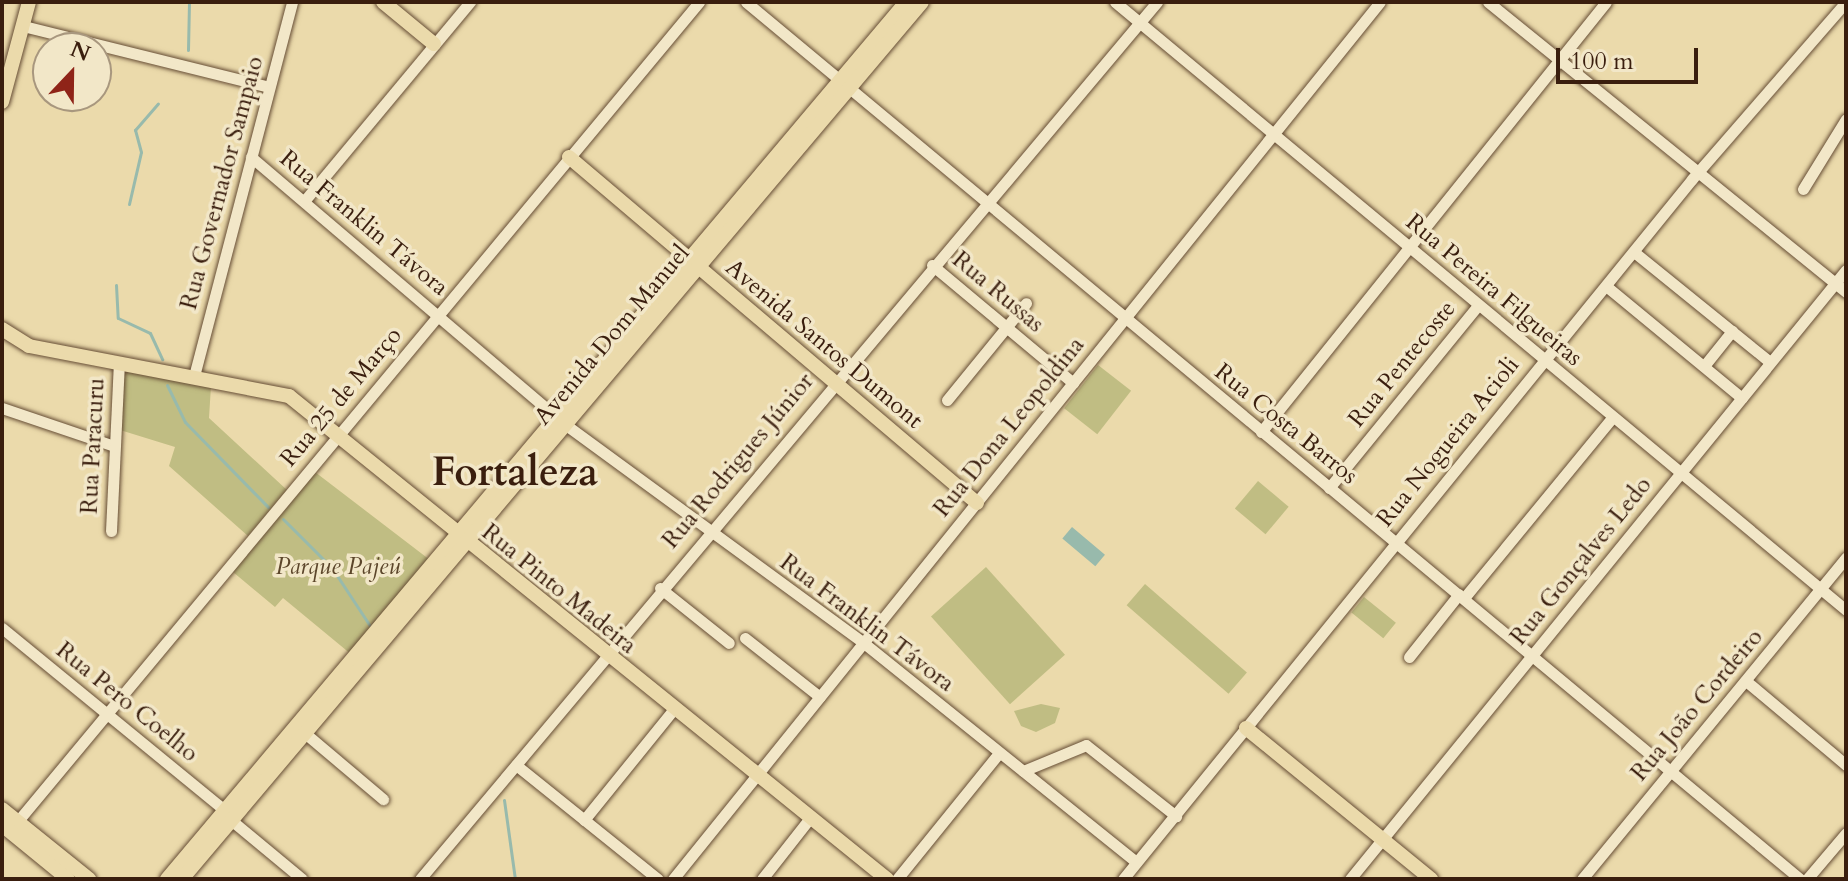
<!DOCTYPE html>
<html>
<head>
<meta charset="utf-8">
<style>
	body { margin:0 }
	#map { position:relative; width:1848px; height:881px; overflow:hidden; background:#ebdaab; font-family:Cardo,serif }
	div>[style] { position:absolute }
	.green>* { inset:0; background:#c0bd83; transform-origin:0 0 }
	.water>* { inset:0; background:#98baac; transform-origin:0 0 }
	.stream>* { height:3px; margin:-1.5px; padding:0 1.5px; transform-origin:1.5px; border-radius:1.5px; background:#98baac }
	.roads { filter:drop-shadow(0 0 2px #664d35) drop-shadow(0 0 2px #664d35) }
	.minor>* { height:11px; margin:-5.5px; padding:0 5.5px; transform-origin:5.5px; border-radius:5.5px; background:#f2e7c8 }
	.major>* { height:14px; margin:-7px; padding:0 7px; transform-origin:7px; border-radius:7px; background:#ebdaab }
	span { translate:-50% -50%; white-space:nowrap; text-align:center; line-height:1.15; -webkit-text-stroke:7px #f2e7c8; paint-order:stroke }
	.street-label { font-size:24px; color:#3a1e0e }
	.park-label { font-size:24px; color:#5c462b; font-style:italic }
	.town-label { font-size:40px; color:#3a1e0e; font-weight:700 }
	.frame { position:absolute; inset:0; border:4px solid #3a1e0e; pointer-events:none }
	.north { position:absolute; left:32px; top:32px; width:80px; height:80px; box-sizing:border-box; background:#f2e7c8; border:2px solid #a8977e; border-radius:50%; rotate:22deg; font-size:22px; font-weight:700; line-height:32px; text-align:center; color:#3a1e0e }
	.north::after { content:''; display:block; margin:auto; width:28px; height:36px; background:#8f2418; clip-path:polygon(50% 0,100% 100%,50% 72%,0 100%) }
	.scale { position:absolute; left:1556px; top:48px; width:142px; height:36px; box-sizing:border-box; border:4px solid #3a1e0e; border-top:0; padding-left:10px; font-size:24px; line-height:28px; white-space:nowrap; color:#3a1e0e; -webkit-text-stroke:6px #f2e7c8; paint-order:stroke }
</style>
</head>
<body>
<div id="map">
	<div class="green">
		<div style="left:1098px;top:365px;width:42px;height:55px;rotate:38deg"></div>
		<div style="clip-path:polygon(123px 370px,211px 386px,209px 418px,287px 490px,248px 536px,169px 466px,175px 447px,120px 430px)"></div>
		<div style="clip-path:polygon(315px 472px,430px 560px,352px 655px,283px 598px,275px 607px,233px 572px)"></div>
		<div style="left:1258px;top:481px;width:40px;height:36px;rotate:40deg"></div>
		<div style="left:986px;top:567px;width:118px;height:74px;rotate:48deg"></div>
		<div style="left:1145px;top:584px;width:135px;height:28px;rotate:41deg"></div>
		<div style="left:1364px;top:597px;width:41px;height:20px;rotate:39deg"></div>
		<div style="clip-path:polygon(1041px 704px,1060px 708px,1055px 723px,1036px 732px,1021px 726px,1014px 711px)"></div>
	</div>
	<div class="water">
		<div style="left:1072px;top:527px;width:43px;height:15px;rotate:40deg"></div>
	</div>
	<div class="stream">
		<div style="left:188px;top:50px;width:48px;rotate:-88.8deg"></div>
		<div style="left:129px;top:204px;width:53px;rotate:-77deg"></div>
		<div style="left:141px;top:152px;width:23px;rotate:-105deg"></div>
		<div style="left:135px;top:130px;width:35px;rotate:-49deg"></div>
		<div style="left:116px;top:285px;width:33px;rotate:87deg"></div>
		<div style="left:118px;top:318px;width:35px;rotate:25deg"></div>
		<div style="left:150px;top:333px;width:29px;rotate:65deg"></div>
		<div style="left:167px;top:385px;width:41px;rotate:64.1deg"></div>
		<div style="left:185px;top:422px;width:119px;rotate:45.7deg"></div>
		<div style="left:283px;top:519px;width:69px;rotate:45deg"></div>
		<div style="left:332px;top:568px;width:73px;rotate:56.7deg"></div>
		<div style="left:504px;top:800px;width:80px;rotate:82.1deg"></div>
	</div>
	<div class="roads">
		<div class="minor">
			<div style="left:746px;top:2px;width:1371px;rotate:39.76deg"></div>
			<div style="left:1115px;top:2px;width:951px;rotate:39.75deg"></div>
			<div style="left:1488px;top:2px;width:461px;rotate:39deg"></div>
			<div style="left:23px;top:26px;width:253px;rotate:13.9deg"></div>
			<div style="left:251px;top:157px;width:401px;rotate:40.4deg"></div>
			<div style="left:1803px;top:189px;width:82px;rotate:-58.4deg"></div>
			<div style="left:305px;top:200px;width:258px;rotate:-50.2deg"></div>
			<div style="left:1634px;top:252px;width:175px;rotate:39deg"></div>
			<div style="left:932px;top:265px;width:184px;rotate:39.9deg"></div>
			<div style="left:1606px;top:286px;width:176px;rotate:39.5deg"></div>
			<div style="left:1704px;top:366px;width:45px;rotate:-51.3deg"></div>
			<div style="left:194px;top:376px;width:387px;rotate:-75.3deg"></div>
			<div style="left:947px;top:400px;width:125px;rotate:-50.8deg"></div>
			<div style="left:2px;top:408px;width:118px;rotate:18.7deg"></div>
			<div style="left:566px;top:425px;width:371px;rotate:36.2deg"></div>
			<div style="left:865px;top:644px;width:348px;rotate:38.8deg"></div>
			<div style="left:1261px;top:432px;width:551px;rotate:-51.26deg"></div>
			<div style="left:1329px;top:488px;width:236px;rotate:-50.8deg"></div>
			<div style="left:111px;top:531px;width:169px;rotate:-87.3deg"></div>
			<div style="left:660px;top:588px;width:88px;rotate:38.6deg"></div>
			<div style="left:1464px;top:598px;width:233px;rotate:-50.6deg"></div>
			<div style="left:2px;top:628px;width:287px;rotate:39.3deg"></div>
			<div style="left:745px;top:638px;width:95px;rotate:38.2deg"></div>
			<div style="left:1409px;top:657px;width:80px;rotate:-51.6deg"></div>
			<div style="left:1746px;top:681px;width:131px;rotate:40deg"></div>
			<div style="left:306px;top:734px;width:101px;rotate:40.2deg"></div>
			<div style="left:516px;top:765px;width:182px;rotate:38.8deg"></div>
			<div style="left:1023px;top:771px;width:68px;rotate:-22.4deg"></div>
			<div style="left:1086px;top:745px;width:115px;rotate:38.3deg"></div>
			<div style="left:231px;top:820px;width:92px;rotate:39.7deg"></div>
			<div style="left:584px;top:820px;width:143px;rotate:-51deg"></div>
			<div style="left:17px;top:822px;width:1067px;rotate:-50.25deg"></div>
			<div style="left:420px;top:879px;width:1146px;rotate:-49.96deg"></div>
			<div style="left:673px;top:879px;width:1126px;rotate:-51.13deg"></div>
			<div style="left:762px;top:879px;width:78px;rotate:-51.8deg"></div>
			<div style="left:897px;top:879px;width:162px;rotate:-51deg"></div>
			<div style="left:1123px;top:879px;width:902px;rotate:-50.89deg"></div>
			<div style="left:1692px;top:179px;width:235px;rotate:-49deg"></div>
			<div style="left:1350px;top:879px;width:785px;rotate:-50.84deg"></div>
			<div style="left:1582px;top:879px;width:416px;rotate:-50.6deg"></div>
			<div style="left:1807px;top:879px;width:60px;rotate:-49.7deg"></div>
		</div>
		<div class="major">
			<div style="left:383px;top:2px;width:66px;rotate:39.5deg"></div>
			<div style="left:2px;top:102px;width:104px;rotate:-74.9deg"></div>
			<div style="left:569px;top:157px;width:535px;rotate:40.3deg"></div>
			<div style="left:2px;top:329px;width:32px;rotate:32deg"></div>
			<div style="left:29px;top:346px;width:265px;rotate:10.9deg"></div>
			<div style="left:289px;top:396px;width:769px;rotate:38.93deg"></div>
			<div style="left:1246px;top:728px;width:239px;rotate:39.2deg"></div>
			<div style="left:2px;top:809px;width:112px;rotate:38.8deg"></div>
			<div style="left:2px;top:825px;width:85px;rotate:39.3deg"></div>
			<div style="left:167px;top:879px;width:1147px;rotate:-49.88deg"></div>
			<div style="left:182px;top:879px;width:1147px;rotate:-49.84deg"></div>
		</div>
	</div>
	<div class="street-label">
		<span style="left:222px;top:183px;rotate:-75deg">Rua Governador Sampaio</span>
		<span style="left:364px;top:223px;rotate:40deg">Rua Franklin Távora</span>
		<span style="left:1494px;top:290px;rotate:40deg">Rua Pereira Filgueiras</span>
		<span style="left:998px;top:292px;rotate:40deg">Rua Russas</span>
		<span style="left:612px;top:335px;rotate:-50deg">Avenida Dom Manuel</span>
		<span style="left:824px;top:344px;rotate:40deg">Avenida Santos Dumont</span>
		<span style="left:1402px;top:364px;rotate:-51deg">Rua Pentecoste</span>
		<span style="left:341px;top:397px;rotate:-50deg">Rua 25 de Março</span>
		<span style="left:1286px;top:424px;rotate:39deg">Rua Costa Barros</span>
		<span style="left:1009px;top:427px;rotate:-51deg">Rua Dona Leopoldina</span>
		<span style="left:1448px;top:442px;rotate:-51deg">Rua Nogueira Acioli</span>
		<span style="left:93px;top:446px;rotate:-87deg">Rua Paracuru</span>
		<span style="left:738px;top:461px;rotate:-50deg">Rua Rodrigues Júnior</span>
		<span style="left:1581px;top:561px;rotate:-51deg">Rua Gonçalves Ledo</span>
		<span style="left:559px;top:589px;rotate:39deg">Rua Pinto Madeira</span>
		<span style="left:867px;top:623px;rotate:37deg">Rua Franklin Távora</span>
		<span style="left:127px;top:702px;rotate:39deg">Rua Pero Coelho</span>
		<span style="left:1697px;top:705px;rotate:-50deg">Rua João Cordeiro</span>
	</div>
	<div class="park-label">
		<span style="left:338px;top:567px">Parque Pajeú</span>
	</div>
	<div class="town-label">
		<span style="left:515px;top:473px">Fortaleza</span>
	</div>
	<div class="frame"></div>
	<div class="north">N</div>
	<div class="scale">100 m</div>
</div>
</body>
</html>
